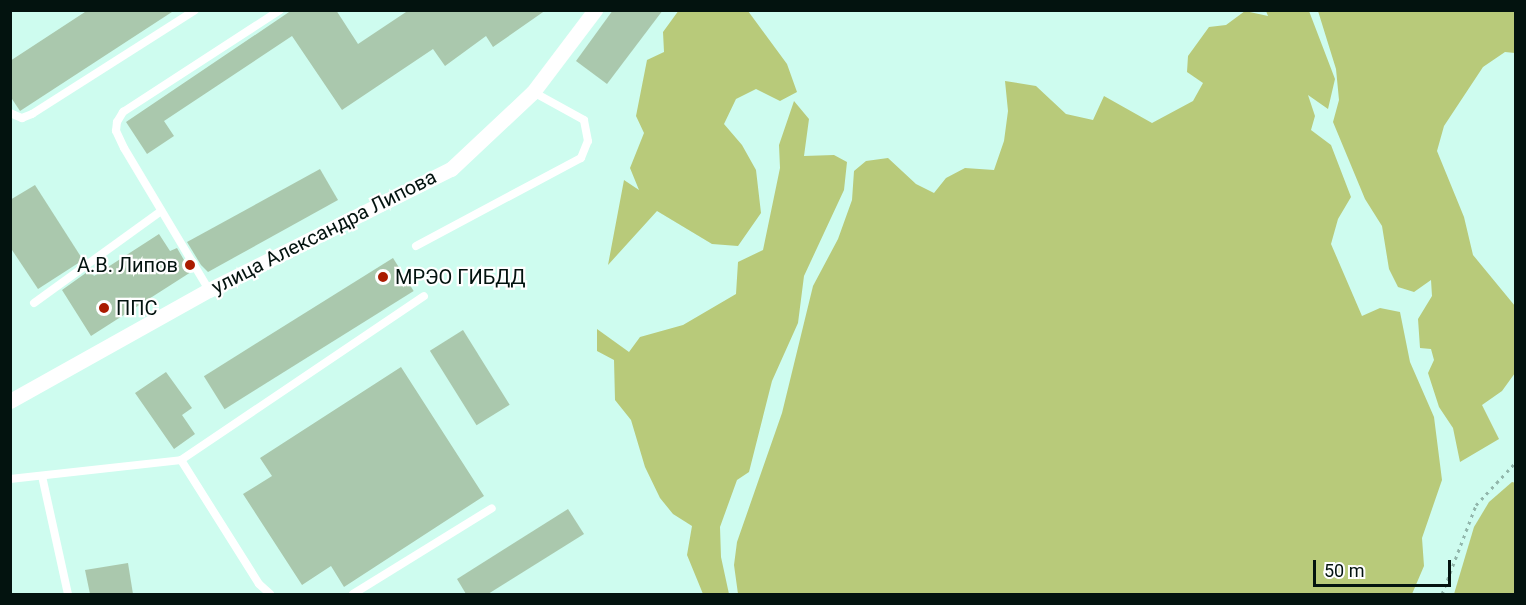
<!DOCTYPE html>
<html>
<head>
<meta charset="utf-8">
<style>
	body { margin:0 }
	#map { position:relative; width:1526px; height:605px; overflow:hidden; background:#cefcef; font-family:Roboto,sans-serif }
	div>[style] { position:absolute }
	.forest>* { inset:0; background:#b8ca7a }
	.building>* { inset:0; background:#aac8ad; transform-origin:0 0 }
	.path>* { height:3px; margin-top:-1.5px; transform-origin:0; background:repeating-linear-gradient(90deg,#91b6ab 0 3px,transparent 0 7.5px) }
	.lane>* { height:8px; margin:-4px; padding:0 4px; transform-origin:4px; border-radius:4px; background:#fff }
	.street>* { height:15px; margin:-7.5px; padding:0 7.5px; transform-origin:7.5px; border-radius:7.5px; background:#fff }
	.dots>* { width:16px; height:16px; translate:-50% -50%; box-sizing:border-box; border:3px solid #fff; border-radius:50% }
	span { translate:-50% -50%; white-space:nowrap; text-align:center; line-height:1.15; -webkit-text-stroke:4.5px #fff; paint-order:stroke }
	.street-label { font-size:20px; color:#03130f }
	.poi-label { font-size:20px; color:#03130f }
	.right { translate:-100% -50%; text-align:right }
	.left { translate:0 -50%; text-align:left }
	.frame { position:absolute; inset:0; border:12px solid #03130f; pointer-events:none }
	.scale { position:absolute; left:1313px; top:560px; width:138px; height:27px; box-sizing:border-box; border:3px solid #03130f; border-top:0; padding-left:8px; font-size:18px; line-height:21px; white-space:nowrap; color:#03130f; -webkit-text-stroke:4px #fff; paint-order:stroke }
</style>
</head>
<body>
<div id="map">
	<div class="forest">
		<div style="clip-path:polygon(679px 10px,748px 11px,787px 64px,797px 92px,780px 101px,756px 89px,736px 99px,724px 124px,742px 145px,756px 170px,761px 213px,738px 246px,712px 244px,657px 211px,608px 265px,624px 180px,639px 190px,630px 168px,644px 133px,636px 116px,647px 60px,664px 52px,663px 32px)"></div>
		<div style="clip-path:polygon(1245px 11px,1268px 16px,1266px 11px,1309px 11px,1335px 79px,1328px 109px,1308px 95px,1315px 116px,1311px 130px,1331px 145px,1351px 197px,1338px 219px,1331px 244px,1362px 316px,1380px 308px,1400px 312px,1410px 362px,1434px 417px,1442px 480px,1422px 538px,1424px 566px,1412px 594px,738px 594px,734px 565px,737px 542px,782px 413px,813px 286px,838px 239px,852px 200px,854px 171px,866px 161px,888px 158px,916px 184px,934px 193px,946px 178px,965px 168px,994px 170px,1004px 141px,1008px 111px,1005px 81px,1036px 86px,1066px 114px,1093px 120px,1104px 96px,1152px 123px,1193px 101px,1203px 83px,1187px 72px,1188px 56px,1209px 27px,1226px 25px)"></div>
		<div style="clip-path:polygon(1318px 11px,1515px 11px,1515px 53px,1505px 52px,1483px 67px,1444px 126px,1437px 151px,1464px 217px,1473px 255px,1515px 306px,1515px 373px,1502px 391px,1482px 405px,1499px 439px,1460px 462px,1453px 428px,1439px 407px,1428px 373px,1434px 360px,1431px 349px,1420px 348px,1418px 319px,1432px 296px,1431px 280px,1414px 292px,1398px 287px,1389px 269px,1382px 226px,1365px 199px,1333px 122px,1339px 100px,1336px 69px)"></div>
		<div style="clip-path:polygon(794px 101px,809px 119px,804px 156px,834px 155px,847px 162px,844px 190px,804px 276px,798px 323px,772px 381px,749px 472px,737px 480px,720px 527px,721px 557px,729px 594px,703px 594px,687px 555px,692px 526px,673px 514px,660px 498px,645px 467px,631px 420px,615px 400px,614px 360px,597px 351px,597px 329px,629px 352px,640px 337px,683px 325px,736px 294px,738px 262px,763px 250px,780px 168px,779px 145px)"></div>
		<div style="clip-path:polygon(1512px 482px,1516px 483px,1515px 594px,1454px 594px,1474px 527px,1489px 502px)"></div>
	</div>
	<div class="building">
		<div style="clip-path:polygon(88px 10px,175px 10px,20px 111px,10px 96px,10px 61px)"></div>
		<div style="clip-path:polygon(292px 10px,336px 10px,358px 44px,409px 10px,546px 10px,493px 47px,486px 36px,445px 66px,433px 49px,342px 110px,292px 36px,164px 121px,174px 136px,147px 154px,126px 122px)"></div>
		<div style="clip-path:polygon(613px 10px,663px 10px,607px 84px,576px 61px)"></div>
		<div style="clip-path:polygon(320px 169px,338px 200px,208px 272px,201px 265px,187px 242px)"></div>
		<div style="clip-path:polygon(35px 185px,83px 260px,38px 289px,10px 247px,10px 200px)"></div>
		<div style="clip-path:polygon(159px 234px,170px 251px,177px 248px,191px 272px,91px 336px,62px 290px,90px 270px,94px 276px)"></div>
		<div style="left:393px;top:258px;width:39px;height:223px;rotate:58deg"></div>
		<div style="left:463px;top:330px;width:88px;height:39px;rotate:58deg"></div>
		<div style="clip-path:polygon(401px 367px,484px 496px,344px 587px,331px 566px,302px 585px,243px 494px,272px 476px,260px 458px)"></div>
		<div style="clip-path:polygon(166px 372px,192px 408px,182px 415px,195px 434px,174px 449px,135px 393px)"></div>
		<div style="clip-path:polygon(568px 509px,584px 534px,488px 594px,466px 594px,457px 579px)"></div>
		<div style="clip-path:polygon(128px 563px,133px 594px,90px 594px,85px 570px)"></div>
	</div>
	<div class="path">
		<div style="left:1442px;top:594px;width:95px;rotate:-69.1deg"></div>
		<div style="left:1476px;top:505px;width:59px;rotate:-47.1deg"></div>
	</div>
	<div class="lane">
		<div style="left:10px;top:113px;width:13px;rotate:23deg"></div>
		<div style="left:22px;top:118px;width:11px;rotate:-22deg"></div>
		<div style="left:32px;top:114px;width:193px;rotate:-32.5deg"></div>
		<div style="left:416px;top:246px;width:187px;rotate:-28.1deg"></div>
		<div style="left:581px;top:158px;width:18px;rotate:-68deg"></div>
		<div style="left:588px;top:141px;width:21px;rotate:-101deg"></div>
		<div style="left:584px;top:120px;width:58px;rotate:-151.2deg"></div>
		<div style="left:209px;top:290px;width:165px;rotate:-120.9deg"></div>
		<div style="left:124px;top:148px;width:19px;rotate:-115deg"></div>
		<div style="left:116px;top:131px;width:9px;rotate:-84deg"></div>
		<div style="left:117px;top:122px;width:12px;rotate:-59deg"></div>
		<div style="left:123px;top:112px;width:187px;rotate:-33deg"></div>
		<div style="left:34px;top:303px;width:157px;rotate:-35.9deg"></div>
		<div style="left:181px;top:460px;width:146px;rotate:57.8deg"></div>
		<div style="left:259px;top:584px;width:15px;rotate:42deg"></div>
		<div style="left:42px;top:476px;width:121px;rotate:77.6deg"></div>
		<div style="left:10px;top:479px;width:172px;rotate:-6.3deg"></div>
		<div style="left:181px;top:460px;width:293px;rotate:-34deg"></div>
		<div style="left:353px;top:594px;width:163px;rotate:-31.7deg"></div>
	</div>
	<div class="street">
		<div style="left:10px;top:401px;width:228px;rotate:-29.2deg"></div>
		<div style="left:209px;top:290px;width:271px;rotate:-26.6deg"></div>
		<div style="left:451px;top:169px;width:112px;rotate:-43.2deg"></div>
		<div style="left:533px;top:92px;width:103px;rotate:-52.9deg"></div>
	</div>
	<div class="dots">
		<div style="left:190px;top:265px;background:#aa1b00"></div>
		<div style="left:383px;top:277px;background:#aa1b00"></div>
		<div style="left:104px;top:308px;background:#aa1b00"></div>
	</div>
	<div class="street-label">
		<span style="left:324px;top:232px;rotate:-27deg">улица Александра Липова</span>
	</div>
	<div class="poi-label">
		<span class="right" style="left:178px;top:265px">А.В. Липов</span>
		<span class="left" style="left:395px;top:277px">МРЭО ГИБДД</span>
		<span class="left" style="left:116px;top:308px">ППС</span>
	</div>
	<div class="frame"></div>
	<div class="scale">50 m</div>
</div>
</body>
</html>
